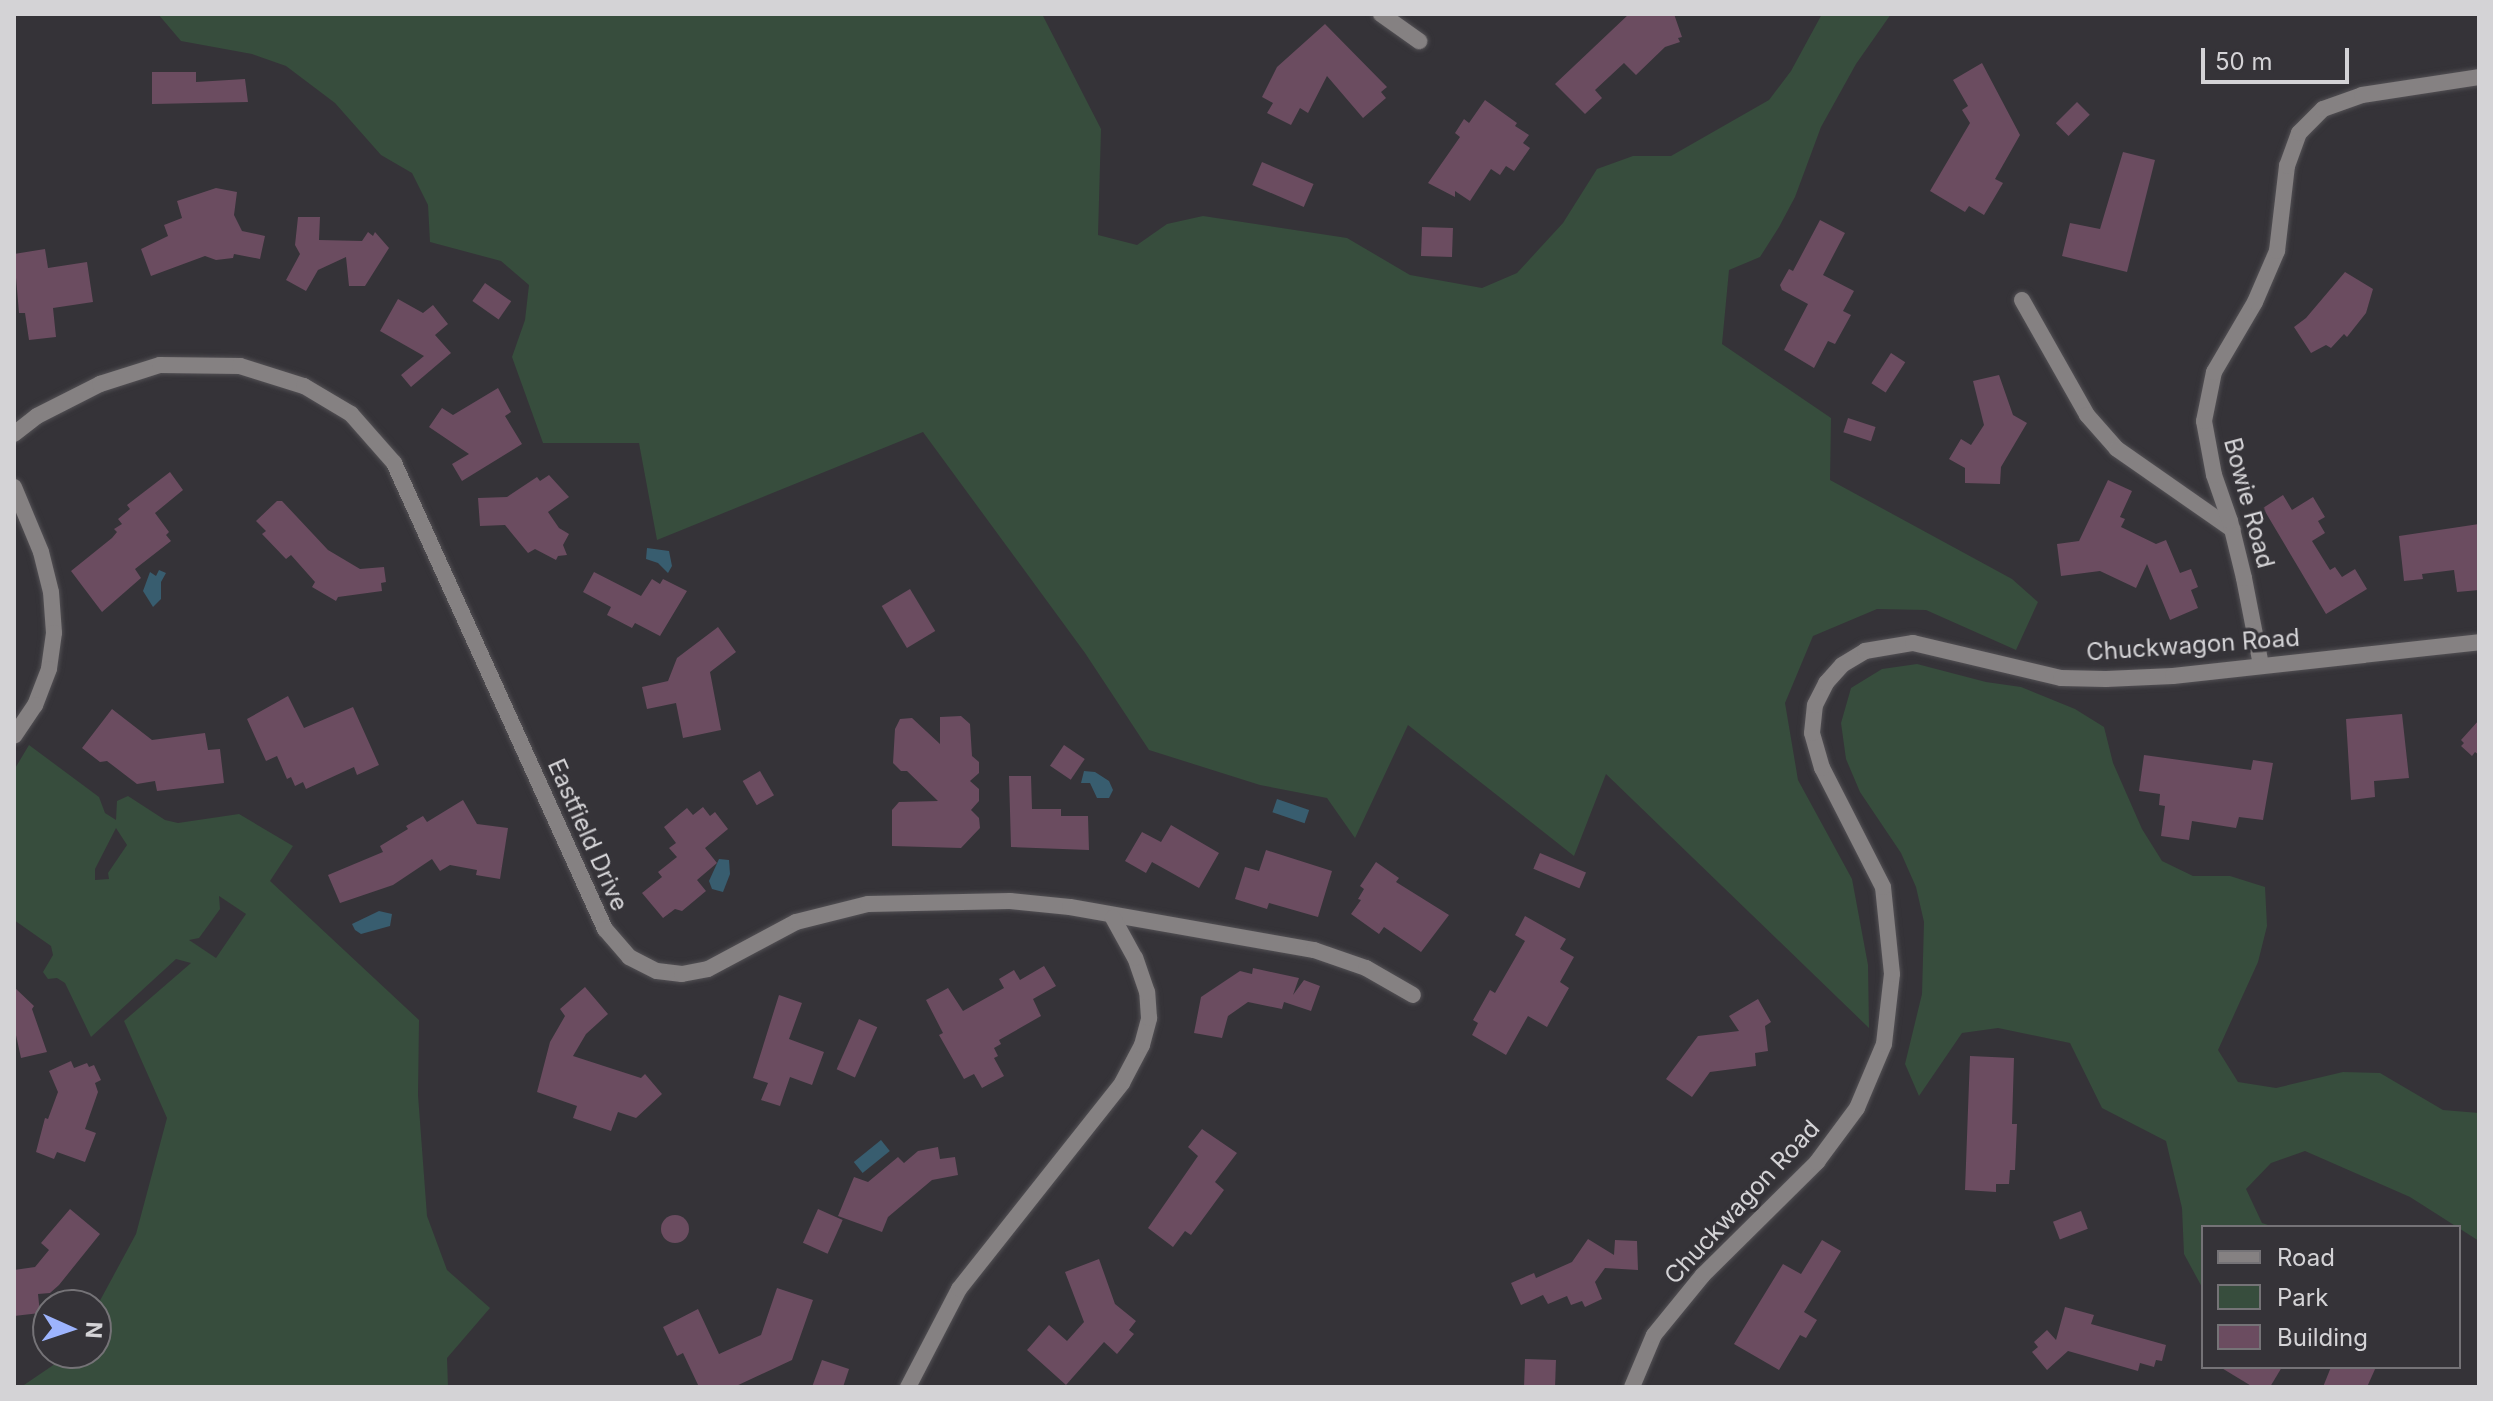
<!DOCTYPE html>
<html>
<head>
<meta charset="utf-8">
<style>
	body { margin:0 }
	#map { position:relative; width:2493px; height:1401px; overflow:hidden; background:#353338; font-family:Inter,sans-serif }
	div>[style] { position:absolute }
	.green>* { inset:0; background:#374d3d }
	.water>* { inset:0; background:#385d6f; transform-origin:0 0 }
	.building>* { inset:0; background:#6b4c60; transform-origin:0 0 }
	.round { border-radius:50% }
	.roads { filter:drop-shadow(0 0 2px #525054) drop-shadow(0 0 2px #525054) }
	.minor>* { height:16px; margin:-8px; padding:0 8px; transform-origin:8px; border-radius:8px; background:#858182 }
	span { translate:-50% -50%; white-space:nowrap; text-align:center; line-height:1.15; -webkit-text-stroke:7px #353338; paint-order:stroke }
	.street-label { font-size:24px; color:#d4d3d6 }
	.frame { position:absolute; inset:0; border:16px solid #d4d3d6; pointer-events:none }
	.legend { position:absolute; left:2201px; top:1225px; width:260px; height:144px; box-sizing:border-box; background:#353338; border:2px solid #757377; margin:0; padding:10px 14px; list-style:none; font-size:24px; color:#d4d3d6 }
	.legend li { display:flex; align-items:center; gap:16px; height:40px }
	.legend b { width:40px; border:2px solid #757377 }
	.north { position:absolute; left:32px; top:1289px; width:80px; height:80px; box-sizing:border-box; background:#353338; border:2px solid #757377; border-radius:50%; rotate:93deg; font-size:22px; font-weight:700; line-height:32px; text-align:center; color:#d4d3d6 }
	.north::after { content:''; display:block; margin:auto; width:28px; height:36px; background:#9db4fd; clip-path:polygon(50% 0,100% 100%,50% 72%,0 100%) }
	.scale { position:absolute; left:2201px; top:48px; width:148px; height:36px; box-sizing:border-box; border:4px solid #d4d3d6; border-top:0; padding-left:10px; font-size:24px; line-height:28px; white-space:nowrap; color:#d4d3d6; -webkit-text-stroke:6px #353338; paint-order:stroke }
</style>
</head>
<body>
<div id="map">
	<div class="green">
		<div style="clip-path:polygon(158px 14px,1042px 14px,1101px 129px,1098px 235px,1137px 245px,1167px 224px,1203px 216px,1347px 238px,1410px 275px,1482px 288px,1517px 273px,1563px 223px,1597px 169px,1633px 156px,1671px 156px,1769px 100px,1791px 71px,1822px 14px,1891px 14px,1856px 64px,1821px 127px,1795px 197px,1779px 227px,1760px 257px,1729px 270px,1722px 344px,1831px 418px,1830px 480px,2012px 579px,2038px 602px,2016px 650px,1926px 610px,1877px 609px,1813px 636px,1785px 703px,1798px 780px,1852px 879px,1868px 965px,1869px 1028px,1606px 774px,1574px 856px,1408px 725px,1355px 838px,1327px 798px,1260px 785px,1149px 750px,1085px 653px,923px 432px,657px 540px,639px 443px,543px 443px,512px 357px,525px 320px,529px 285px,501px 261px,430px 242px,428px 205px,412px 173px,381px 155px,335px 103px,286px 66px,252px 54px,181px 41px)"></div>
		<div style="clip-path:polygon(1917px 664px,1986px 682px,2021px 687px,2075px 709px,2104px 727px,2113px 763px,2142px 829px,2162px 861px,2193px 876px,2230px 876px,2265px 887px,2267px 926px,2258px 962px,2218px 1050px,2238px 1082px,2276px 1088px,2343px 1072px,2380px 1073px,2443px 1110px,2479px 1113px,2479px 1241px,2410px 1197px,2305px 1151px,2271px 1163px,2246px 1189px,2262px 1223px,2274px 1227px,2203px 1227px,2203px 1289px,2184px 1254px,2182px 1208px,2166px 1141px,2102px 1108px,2070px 1043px,1998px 1028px,1962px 1033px,1919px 1096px,1905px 1064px,1922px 994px,1924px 922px,1916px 887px,1901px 853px,1860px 792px,1846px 759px,1841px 723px,1851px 688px,1882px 669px)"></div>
		<div style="clip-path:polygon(evenodd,29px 745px,99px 797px,105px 813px,116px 820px,117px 801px,128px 796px,165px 820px,178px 823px,239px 814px,293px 846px,270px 881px,419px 1020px,418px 1095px,427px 1216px,447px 1270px,490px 1308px,447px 1358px,448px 1387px,21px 1387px,71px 1353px,96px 1353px,96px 1308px,136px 1234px,167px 1118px,124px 1021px,191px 963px,176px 959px,91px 1037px,65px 983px,57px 978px,48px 979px,43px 972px,53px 955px,51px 946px,14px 920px,14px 770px,29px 745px,116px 828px,127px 845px,108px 873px,109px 879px,95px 880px,95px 869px,116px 828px,29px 745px,219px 896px,246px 914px,216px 958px,189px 940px,199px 938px,220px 909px,219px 896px)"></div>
	</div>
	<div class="water">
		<div style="clip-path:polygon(647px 548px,669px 551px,672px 566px,668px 573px,658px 563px,646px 559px)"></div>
		<div style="clip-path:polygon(159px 570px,166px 573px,161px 582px,161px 599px,153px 607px,143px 591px,150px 572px,156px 576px)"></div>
		<div style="clip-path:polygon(1084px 771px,1095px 772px,1109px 781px,1113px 790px,1109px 798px,1097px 798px,1090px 783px,1081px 783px)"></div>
		<div style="left:1277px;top:799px;width:34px;height:14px;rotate:19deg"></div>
		<div style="clip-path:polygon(719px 859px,729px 860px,730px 874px,723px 892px,712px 889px,709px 881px)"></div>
		<div style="clip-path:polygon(379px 911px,392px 914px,390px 926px,361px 934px,355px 930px,352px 924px)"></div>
		<div style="left:881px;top:1140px;width:14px;height:35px;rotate:51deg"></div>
	</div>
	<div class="building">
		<div style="clip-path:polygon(1629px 14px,1674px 14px,1682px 37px,1678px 38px,1680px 42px,1665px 47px,1636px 75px,1624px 63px,1595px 90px,1602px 98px,1585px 114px,1555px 84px)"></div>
		<div style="clip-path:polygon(1325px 24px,1387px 87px,1381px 92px,1386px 98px,1363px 118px,1327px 76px,1308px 113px,1300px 108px,1291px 125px,1267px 113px,1273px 103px,1262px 97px,1277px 67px)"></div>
		<div style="clip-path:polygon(1982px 63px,2020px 135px,1995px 179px,2003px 183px,1984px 215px,1969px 206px,1965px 212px,1930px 191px,1970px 123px,1962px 110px,1968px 106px,1953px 80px)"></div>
		<div style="clip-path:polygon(152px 72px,196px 72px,196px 82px,245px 79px,248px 102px,152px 104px)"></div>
		<div style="clip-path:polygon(1485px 100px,1517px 123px,1515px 126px,1529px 135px,1523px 143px,1530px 148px,1514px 171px,1506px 166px,1500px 175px,1491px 169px,1470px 201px,1455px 191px,1455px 197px,1428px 183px,1460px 137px,1455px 133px,1464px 119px,1469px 123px)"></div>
		<div style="left:2077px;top:102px;width:18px;height:30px;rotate:45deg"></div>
		<div style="clip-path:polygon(2123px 152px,2155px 160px,2127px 272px,2062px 256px,2070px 223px,2100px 229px)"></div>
		<div style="left:1262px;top:162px;width:56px;height:25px;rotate:23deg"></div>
		<div style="clip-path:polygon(216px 188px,237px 192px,234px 215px,242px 231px,265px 236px,260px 259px,234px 254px,233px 258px,216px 260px,205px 256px,151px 276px,141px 249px,168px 236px,164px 225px,182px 218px,177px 201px)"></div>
		<div style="clip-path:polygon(298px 217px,320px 217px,319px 240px,362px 241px,368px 232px,373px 236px,375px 232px,389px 248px,365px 286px,349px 286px,346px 257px,318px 270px,306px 291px,286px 280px,300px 254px,295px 245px)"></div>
		<div style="clip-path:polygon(1820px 220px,1845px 233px,1823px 275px,1854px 291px,1843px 311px,1851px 315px,1835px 344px,1828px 341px,1814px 368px,1784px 350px,1808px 304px,1782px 290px,1780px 285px,1789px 269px,1793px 271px)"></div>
		<div style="left:1422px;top:227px;width:31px;height:29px;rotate:2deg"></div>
		<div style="clip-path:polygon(45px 249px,48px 268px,87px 262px,93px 302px,53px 308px,56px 337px,29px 340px,25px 313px,19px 313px,14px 254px)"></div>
		<div style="clip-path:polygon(2345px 272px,2373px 289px,2366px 313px,2347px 337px,2344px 334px,2331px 348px,2326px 345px,2311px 353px,2294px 327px,2306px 318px)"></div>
		<div style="left:485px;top:283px;width:32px;height:22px;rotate:35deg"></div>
		<div style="clip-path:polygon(398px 299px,423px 313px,433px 305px,448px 324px,435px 335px,451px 353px,411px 387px,401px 375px,424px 356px,380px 331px)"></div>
		<div style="left:1891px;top:353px;width:17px;height:36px;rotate:33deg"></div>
		<div style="clip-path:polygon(1999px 375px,2013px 415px,2027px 423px,2001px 467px,2000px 484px,1965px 483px,1965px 468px,1949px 459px,1961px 439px,1971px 445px,1984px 425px,1973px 381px)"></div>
		<div style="clip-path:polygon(498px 388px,511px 412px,505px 416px,522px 444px,462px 481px,452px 464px,469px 454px,429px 427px,442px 408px,453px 415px)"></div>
		<div style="left:1848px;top:418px;width:29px;height:15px;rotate:18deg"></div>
		<div style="clip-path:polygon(170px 472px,183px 490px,155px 513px,169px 532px,166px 535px,171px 541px,135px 569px,141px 578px,102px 612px,71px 571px,112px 538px,117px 532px,114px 529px,122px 524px,118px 519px,130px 509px,127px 505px)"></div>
		<div style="clip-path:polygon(549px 475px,569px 497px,548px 512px,559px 528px,569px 534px,563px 545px,567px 555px,558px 556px,556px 560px,535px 549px,528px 553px,505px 525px,480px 526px,478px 498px,507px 497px,537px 477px,540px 481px)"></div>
		<div style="clip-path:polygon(2108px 480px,2132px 491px,2120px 517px,2125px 519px,2121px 527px,2156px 544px,2166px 540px,2180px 573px,2191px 569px,2198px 587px,2191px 590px,2198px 608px,2170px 620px,2147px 564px,2136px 588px,2100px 571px,2061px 576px,2057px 544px,2079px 541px)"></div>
		<div style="clip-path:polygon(2283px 495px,2292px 510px,2313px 497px,2325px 517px,2318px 521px,2325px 533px,2312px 541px,2330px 570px,2335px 567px,2342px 577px,2355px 569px,2367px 589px,2326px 614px,2263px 508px)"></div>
		<div style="clip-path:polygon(277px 501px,282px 501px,328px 550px,360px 569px,384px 567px,386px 582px,381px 583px,382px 591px,338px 597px,336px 601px,312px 587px,315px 582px,291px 555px,286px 559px,262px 534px,266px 531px,256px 521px)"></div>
		<div style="clip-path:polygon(2479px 524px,2479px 590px,2457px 592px,2454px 570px,2422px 574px,2423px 579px,2404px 581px,2399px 536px)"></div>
		<div style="clip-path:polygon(594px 572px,641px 596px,652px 579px,660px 584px,663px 579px,687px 591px,660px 636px,635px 623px,632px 628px,607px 615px,611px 607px,583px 592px)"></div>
		<div style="left:910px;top:589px;width:49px;height:33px;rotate:59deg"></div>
		<div style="clip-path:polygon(718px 627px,736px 652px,710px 672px,721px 730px,683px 738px,676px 703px,647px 709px,642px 687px,668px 681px,677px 658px)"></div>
		<div style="clip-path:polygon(288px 696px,304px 728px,353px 707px,379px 765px,357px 775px,354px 767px,306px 789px,303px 782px,295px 786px,291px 777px,287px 779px,277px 756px,266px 761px,247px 719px)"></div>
		<div style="clip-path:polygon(112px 709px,152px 740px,205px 733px,208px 750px,220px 749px,224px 783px,157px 791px,155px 781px,137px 784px,107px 761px,100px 762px,82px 748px)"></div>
		<div style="clip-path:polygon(2402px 714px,2409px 778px,2374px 781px,2375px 797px,2351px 800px,2346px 719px)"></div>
		<div style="clip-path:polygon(961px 716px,970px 724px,972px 756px,979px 762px,979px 773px,970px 781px,979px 789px,979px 801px,971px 810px,979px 818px,980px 828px,961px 848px,892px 846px,892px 810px,899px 802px,938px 801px,907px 771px,901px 771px,893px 763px,895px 729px,900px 719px,912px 718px,940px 744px,940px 717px)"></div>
		<div style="clip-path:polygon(2479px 720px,2479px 755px,2475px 752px,2472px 756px,2461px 746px,2464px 743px,2461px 740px)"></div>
		<div style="left:1064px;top:745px;width:25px;height:25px;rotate:34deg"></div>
		<div style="clip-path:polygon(2144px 755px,2251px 770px,2253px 760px,2273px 763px,2263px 820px,2239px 817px,2236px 828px,2192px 821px,2189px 840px,2161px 836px,2165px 806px,2159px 805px,2160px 794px,2139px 791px)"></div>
		<div style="left:760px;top:771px;width:28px;height:20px;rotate:60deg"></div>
		<div style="clip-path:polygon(1009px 776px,1031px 776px,1032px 809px,1061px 809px,1061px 816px,1088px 816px,1089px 850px,1011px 847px)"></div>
		<div style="clip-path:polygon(463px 800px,477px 824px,508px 828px,500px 879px,476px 875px,477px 870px,450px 865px,440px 871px,432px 859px,393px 885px,340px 903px,328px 875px,383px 852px,380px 846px,408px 829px,406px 826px,423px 816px,427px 822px)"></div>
		<div style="clip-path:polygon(703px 807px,710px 816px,715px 812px,728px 829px,705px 848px,717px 863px,697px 880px,706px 891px,682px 911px,675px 909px,663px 918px,642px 893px,662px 877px,658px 872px,677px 857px,669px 848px,676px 843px,664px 827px,687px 808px,693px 815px)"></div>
		<div style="clip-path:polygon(1171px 825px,1219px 853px,1199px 888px,1152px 862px,1146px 873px,1125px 861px,1142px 832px,1161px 842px)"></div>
		<div style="clip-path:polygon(1266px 850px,1332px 871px,1318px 917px,1269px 903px,1267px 909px,1235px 899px,1245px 867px,1259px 871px)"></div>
		<div style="left:1540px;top:853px;width:50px;height:17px;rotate:23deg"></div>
		<div style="clip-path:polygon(1376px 862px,1399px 878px,1396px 882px,1449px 915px,1421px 952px,1384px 927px,1379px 934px,1351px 914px,1361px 900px,1358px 899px,1364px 889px,1360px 886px)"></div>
		<div style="clip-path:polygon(1525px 916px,1566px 939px,1560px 949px,1574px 957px,1560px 982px,1569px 988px,1547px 1027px,1528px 1016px,1506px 1055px,1472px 1035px,1478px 1023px,1473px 1020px,1490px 990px,1495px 993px,1525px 941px,1515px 935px)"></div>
		<div style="clip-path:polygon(1044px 966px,1056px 986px,1033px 999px,1041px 1016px,999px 1040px,1001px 1044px,994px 1048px,998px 1056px,994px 1058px,1004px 1076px,982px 1088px,974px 1074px,964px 1079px,939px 1035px,943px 1033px,926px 1000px,948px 988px,963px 1011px,1004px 988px,999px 979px,1014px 970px,1020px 980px)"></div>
		<div style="clip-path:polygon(1253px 968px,1299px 978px,1293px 995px,1304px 980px,1320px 986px,1311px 1011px,1284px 1002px,1282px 1009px,1248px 1002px,1228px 1016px,1222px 1038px,1194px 1033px,1201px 997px,1240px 971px,1252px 974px)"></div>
		<div style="clip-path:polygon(14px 987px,34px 1006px,32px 1009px,47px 1052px,21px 1058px,14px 1026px)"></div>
		<div style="clip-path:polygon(585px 987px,608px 1014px,586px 1034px,573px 1056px,641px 1078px,645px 1074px,662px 1094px,636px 1118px,618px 1112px,611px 1131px,573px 1118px,577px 1106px,537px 1092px,550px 1042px,565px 1016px,560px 1009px)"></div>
		<div style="clip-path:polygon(779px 995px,802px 1003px,789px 1039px,824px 1052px,812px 1085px,790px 1077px,780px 1106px,761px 1100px,768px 1083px,753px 1078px)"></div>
		<div style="clip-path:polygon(1758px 999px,1771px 1022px,1765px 1026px,1768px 1051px,1755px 1053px,1756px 1066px,1710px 1072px,1692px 1097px,1666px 1079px,1698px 1036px,1739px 1031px,1729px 1016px)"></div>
		<div style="left:859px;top:1019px;width:20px;height:55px;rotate:24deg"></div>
		<div style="clip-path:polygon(1970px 1056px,2014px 1058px,2012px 1124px,2017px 1124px,2015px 1170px,2010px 1170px,2009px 1184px,1996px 1184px,1996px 1192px,1965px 1190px)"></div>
		<div style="clip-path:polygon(71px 1061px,74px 1068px,87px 1063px,89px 1067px,94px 1065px,101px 1080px,95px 1083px,98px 1092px,85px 1129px,96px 1133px,85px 1162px,57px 1152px,54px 1159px,36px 1152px,45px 1118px,48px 1119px,58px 1092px,49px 1071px)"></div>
		<div style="clip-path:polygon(1202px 1129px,1237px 1153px,1215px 1182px,1224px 1190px,1191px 1235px,1185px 1231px,1173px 1247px,1148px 1228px,1198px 1156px,1188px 1147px)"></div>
		<div style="clip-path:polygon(938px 1147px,940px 1159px,955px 1157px,958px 1175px,932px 1180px,888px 1217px,882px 1232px,838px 1216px,854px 1177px,868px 1182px,898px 1157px,904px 1163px,918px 1151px)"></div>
		<div style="clip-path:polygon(70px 1209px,100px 1234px,59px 1285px,50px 1293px,38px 1294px,40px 1313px,14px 1316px,14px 1270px,35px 1267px,49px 1250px,41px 1243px)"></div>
		<div style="left:818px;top:1209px;width:27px;height:37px;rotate:24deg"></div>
		<div style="left:2081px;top:1211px;width:19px;height:30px;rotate:69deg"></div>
		<div class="round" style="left:661px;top:1215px;width:28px;height:28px"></div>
		<div style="clip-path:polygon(1588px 1239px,1614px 1255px,1615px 1240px,1637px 1241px,1638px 1270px,1605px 1268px,1595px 1282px,1602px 1299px,1585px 1307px,1582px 1301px,1571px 1305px,1567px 1296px,1548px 1304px,1543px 1295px,1521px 1305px,1511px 1283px,1534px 1273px,1536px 1278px,1572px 1262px)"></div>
		<div style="clip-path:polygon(1822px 1240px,1841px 1251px,1804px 1312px,1817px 1320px,1806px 1338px,1800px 1335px,1779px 1370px,1734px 1344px,1783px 1264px,1801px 1274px)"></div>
		<div style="clip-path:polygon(1099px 1259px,1115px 1304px,1136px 1321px,1129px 1330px,1134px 1334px,1117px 1354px,1104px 1342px,1066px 1385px,1027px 1350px,1049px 1325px,1067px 1341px,1084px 1322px,1065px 1272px)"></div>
		<div style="clip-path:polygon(777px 1288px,813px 1300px,792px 1360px,734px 1387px,699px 1387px,683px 1353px,677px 1356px,663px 1327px,698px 1309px,719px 1354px,761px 1335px)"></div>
		<div style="clip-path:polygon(2065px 1307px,2094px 1315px,2091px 1324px,2166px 1345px,2162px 1361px,2156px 1360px,2154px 1367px,2140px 1363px,2138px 1371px,2068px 1351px,2047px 1370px,2032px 1352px,2038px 1347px,2034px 1342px,2047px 1330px,2056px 1340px)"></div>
		<div style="left:1525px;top:1359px;width:31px;height:28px;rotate:2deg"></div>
		<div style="clip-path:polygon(822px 1360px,849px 1369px,843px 1387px,812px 1387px)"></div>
		<div style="clip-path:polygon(2220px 1367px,2282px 1367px,2270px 1387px,2253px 1387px)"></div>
		<div style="clip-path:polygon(2331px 1367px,2376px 1367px,2367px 1387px,2323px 1387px)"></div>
	</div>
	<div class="roads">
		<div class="minor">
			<div style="left:1381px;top:14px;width:47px;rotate:35.4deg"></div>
			<div style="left:2022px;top:300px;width:132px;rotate:60.5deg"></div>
			<div style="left:2087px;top:415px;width:45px;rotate:48.6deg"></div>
			<div style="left:2117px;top:449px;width:141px;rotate:34.9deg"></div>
			<div style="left:14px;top:434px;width:29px;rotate:-38deg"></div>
			<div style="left:37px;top:416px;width:71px;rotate:-26.9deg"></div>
			<div style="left:100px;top:384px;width:63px;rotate:-17.6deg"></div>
			<div style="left:160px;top:365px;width:80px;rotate:0.7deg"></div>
			<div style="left:240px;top:366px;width:67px;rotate:17.4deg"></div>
			<div style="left:304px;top:386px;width:55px;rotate:30.8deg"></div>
			<div style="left:351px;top:414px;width:65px;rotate:48.7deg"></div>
			<div style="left:394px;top:463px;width:512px;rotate:65.64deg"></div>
			<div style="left:605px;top:929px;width:37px;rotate:49deg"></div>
			<div style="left:629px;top:957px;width:31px;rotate:27deg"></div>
			<div style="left:657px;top:971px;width:25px;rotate:7deg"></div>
			<div style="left:682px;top:974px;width:26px;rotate:-11deg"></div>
			<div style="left:708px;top:969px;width:100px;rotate:-28.1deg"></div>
			<div style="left:796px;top:922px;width:74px;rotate:-14deg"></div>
			<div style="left:868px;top:904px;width:142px;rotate:-1.2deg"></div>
			<div style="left:1010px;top:901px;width:60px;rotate:5.7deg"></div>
			<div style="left:1070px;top:907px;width:248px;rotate:10deg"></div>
			<div style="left:1314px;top:950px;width:55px;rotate:19.1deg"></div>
			<div style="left:1366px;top:968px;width:54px;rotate:29.9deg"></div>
			<div style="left:14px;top:487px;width:70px;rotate:67.4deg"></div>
			<div style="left:41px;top:552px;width:41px;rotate:76deg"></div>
			<div style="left:51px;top:592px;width:41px;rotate:85.8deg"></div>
			<div style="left:54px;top:633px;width:36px;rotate:98deg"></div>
			<div style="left:49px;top:669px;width:39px;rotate:111deg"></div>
			<div style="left:35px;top:705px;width:37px;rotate:124deg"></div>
			<div style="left:2261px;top:665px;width:89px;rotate:-101.1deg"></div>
			<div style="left:2244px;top:578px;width:59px;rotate:-103.8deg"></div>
			<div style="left:2230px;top:521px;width:49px;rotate:-109.2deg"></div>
			<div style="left:2214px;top:475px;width:55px;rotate:-100.5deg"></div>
			<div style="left:2204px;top:421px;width:50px;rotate:-78.5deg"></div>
			<div style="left:2214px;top:372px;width:81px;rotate:-59.6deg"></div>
			<div style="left:2255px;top:302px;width:56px;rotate:-66.7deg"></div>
			<div style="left:2277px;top:251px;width:86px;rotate:-83.3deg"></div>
			<div style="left:2287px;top:166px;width:35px;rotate:-70deg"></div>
			<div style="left:2299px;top:133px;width:34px;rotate:-45deg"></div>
			<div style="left:2323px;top:109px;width:41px;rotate:-19.7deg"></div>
			<div style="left:2362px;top:95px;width:118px;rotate:-8.7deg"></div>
			<div style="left:908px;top:1387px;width:110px;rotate:-62.5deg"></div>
			<div style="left:959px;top:1289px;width:263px;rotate:-51.6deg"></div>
			<div style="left:1122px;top:1083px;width:43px;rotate:-62.2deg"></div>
			<div style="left:1142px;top:1045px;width:28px;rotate:-75deg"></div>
			<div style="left:1149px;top:1018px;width:26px;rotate:-94deg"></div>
			<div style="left:1147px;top:992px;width:36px;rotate:-109deg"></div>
			<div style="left:1135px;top:958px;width:46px;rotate:-118.8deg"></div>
			<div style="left:1632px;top:1387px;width:56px;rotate:-67.1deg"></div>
			<div style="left:1654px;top:1335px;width:77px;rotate:-50.8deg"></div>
			<div style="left:1703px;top:1275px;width:161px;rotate:-44.7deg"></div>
			<div style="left:1817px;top:1162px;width:67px;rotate:-53.5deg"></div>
			<div style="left:1857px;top:1108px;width:69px;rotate:-67.1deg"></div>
			<div style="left:1884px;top:1044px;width:70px;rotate:-83.5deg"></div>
			<div style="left:1892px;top:974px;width:87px;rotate:-95.9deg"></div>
			<div style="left:1883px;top:887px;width:134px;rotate:-117.1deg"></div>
			<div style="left:1822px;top:768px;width:36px;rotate:-106deg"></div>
			<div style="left:1812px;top:733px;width:28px;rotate:-84deg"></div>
			<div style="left:1815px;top:705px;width:25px;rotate:-63deg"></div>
			<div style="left:1826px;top:683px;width:24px;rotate:-48deg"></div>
			<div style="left:1842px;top:665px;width:27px;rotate:-31deg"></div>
			<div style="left:1865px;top:651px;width:49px;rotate:-9.5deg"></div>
			<div style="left:1913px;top:643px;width:152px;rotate:13.3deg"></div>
			<div style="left:2061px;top:678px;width:45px;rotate:1.3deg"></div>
			<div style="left:2106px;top:679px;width:67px;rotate:-2.6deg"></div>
			<div style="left:2173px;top:676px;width:308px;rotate:-6.3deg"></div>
		</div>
	</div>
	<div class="street-label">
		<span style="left:2249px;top:503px;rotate:75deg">Bowie Road</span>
		<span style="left:2193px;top:645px;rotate:-4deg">Chuckwagon Road</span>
		<span style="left:588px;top:835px;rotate:66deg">Eastfield Drive</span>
		<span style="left:1742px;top:1202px;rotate:-47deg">Chuckwagon Road</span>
	</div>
	<div class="frame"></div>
	<ul class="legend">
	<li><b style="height:10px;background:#858182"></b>Road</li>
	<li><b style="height:22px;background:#374d3d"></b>Park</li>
	<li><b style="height:22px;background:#6b4c60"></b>Building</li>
	</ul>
	<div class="north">N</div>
	<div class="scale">50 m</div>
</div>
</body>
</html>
